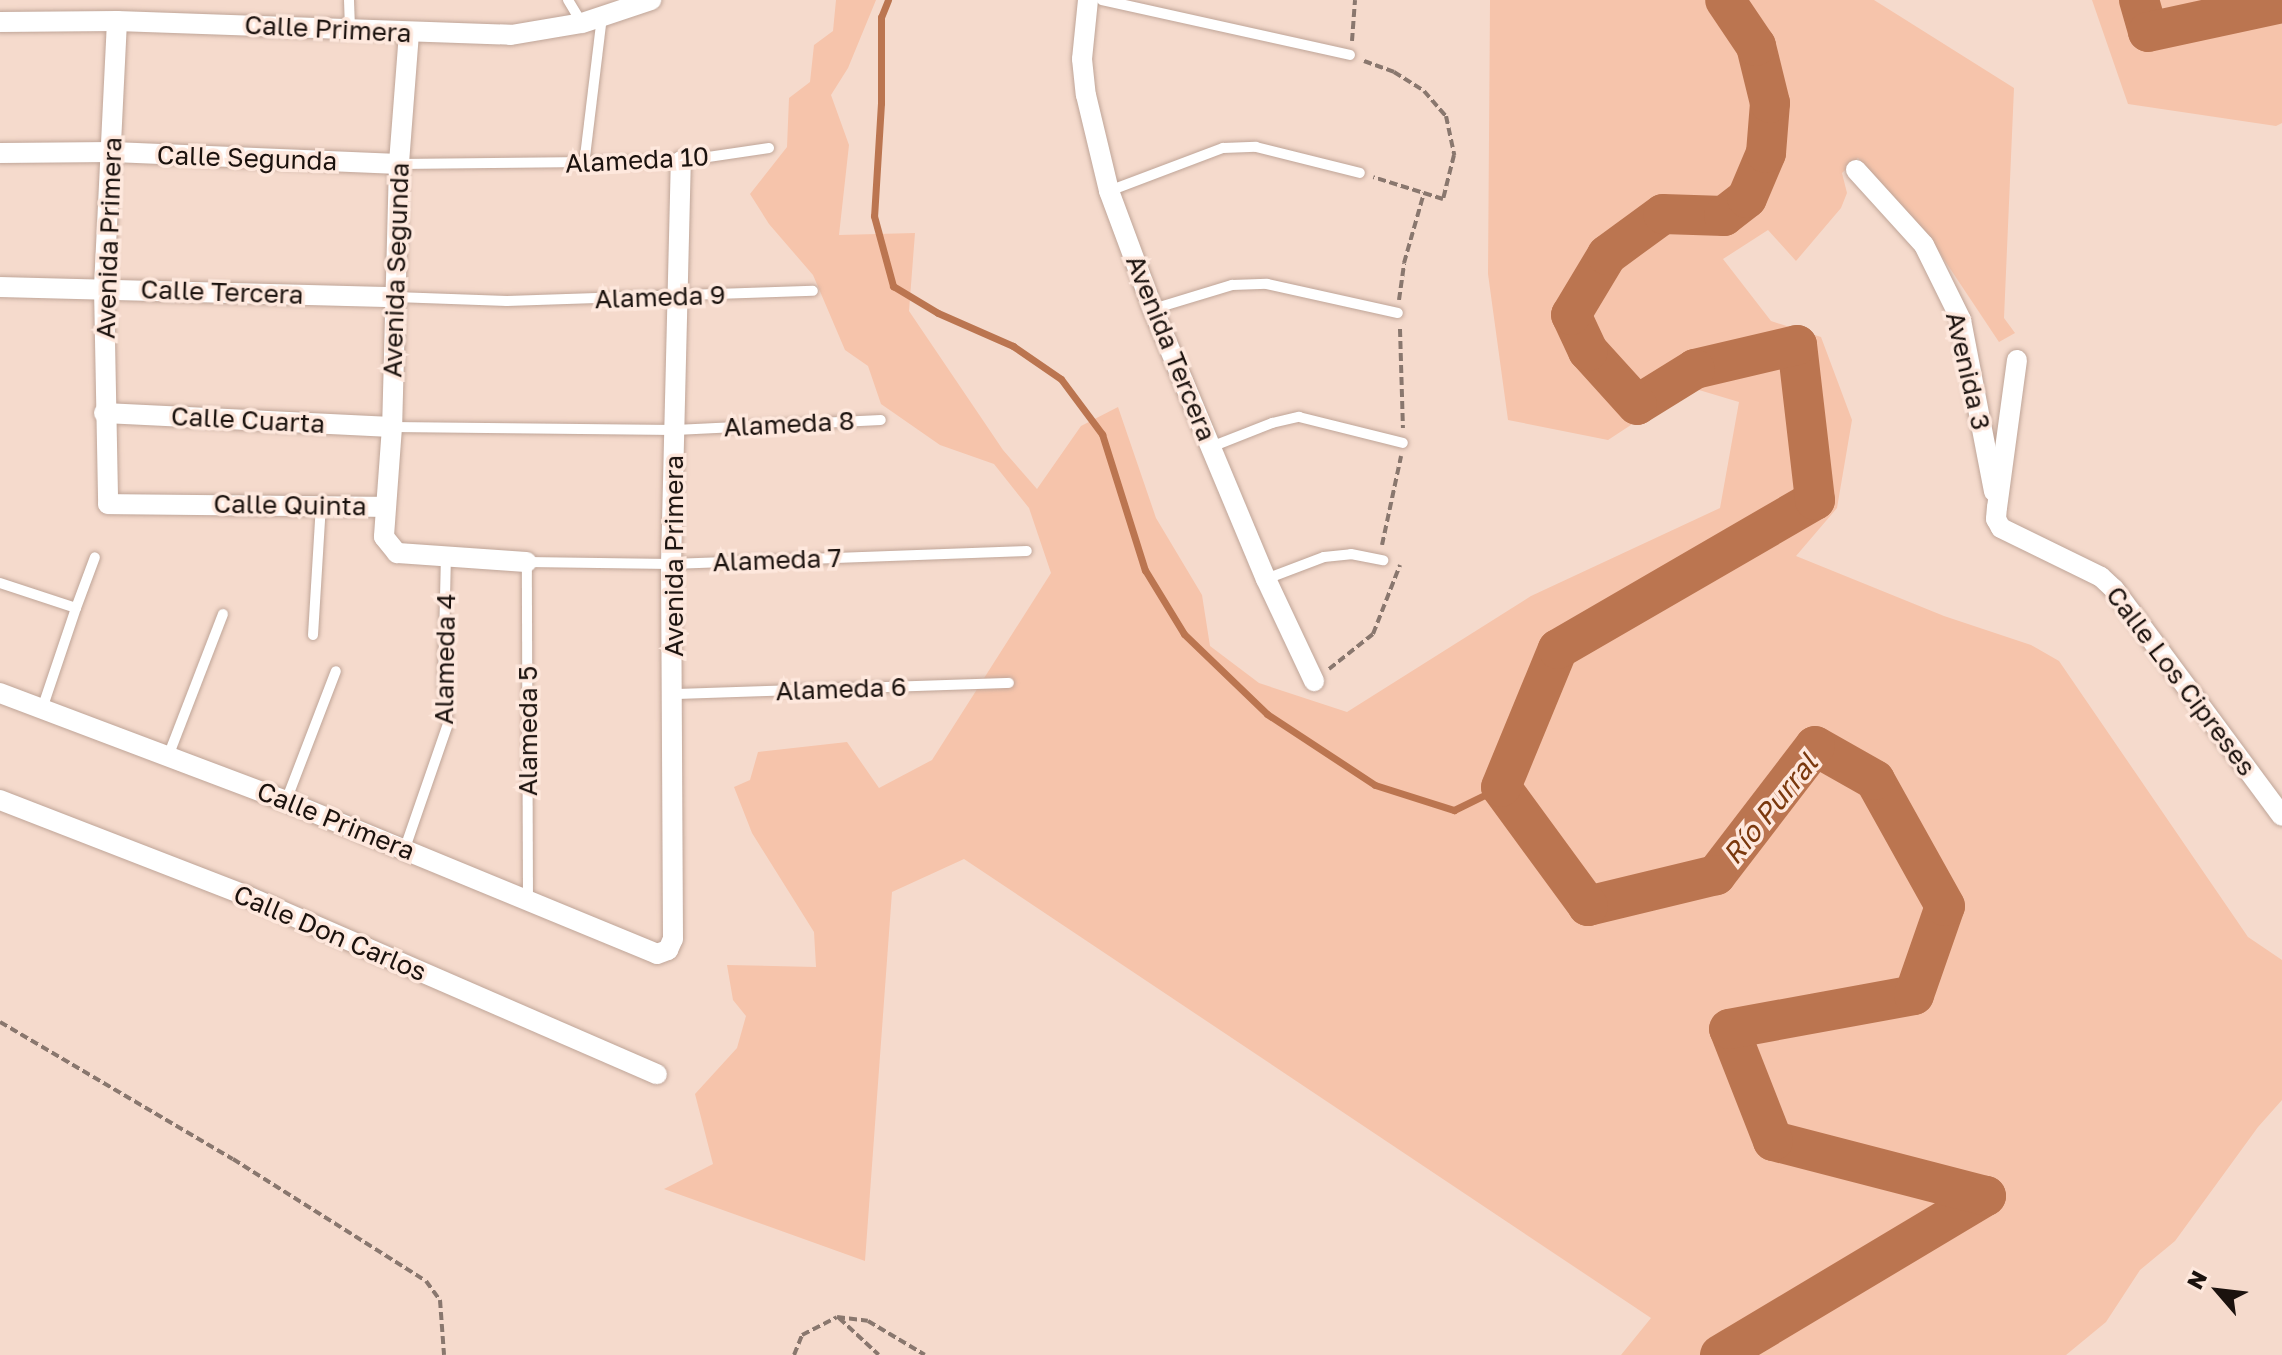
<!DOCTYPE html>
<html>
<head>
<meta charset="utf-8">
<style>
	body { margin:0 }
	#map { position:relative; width:2282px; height:1355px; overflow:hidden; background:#f5dacc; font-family:"Golos Text",sans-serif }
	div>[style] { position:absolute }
	.green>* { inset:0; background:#f6c4ab }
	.stream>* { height:7px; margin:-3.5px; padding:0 3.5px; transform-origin:3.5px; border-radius:3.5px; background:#bb7550 }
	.river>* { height:40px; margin:-20px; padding:0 20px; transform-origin:20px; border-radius:20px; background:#bb7550 }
	.path>* { height:4px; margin-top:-2px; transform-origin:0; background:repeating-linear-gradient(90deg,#89776e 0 8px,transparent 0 12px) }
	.roads { filter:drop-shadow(0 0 2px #bfa598) drop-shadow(0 0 2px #bfa598) }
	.lane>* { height:10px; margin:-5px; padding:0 5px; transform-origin:5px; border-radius:5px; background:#fff }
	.street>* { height:20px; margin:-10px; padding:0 10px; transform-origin:10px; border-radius:10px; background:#fff }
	span { translate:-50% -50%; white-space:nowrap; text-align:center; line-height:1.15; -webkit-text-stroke:7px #fee8dd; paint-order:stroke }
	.street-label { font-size:26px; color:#1b120e }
	.water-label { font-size:28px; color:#7a380d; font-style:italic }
	.north { position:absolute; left:2178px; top:1251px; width:80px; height:80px; -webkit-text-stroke:6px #fee8dd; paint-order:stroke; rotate:298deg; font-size:22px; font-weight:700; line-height:32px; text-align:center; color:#1b120e }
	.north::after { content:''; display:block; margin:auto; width:28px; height:36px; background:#1b120e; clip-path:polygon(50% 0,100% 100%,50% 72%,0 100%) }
</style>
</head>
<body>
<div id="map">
	<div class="green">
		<div style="clip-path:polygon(836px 0,876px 0,848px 68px,831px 95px,849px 145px,839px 235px,915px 233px,909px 311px,1003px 450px,1037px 489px,1081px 426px,1118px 407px,1156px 518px,1202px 595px,1210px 646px,1259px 683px,1347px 712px,1531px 596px,1720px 508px,1739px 402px,1689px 387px,1608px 440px,1508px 420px,1488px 274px,1490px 0,1874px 0,2014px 88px,2004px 318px,2015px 333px,1999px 342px,1931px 240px,1858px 158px,1842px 173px,1847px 193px,1841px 208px,1796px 261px,1768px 230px,1723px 259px,1771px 321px,1821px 337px,1852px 420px,1837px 508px,1796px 556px,1944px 616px,2031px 645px,2059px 661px,2248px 937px,2282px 960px,2282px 1100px,2258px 1127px,2175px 1241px,2140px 1270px,2106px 1322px,2066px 1355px,1621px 1355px,1651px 1318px,964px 859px,892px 892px,865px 1261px,664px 1189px,713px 1164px,695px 1094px,737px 1048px,746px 1016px,733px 1000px,727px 965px,816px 967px,814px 932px,752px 833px,734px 787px,750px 780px,758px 752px,847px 742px,879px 788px,932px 760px,1051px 573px,1029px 508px,994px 464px,940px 445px,881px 404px,868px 366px,845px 350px,813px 275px,769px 224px,750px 194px,787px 147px,789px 98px,810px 82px,814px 45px,833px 31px)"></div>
		<div style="clip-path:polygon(2092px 0,2282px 0,2282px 123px,2276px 126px,2128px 104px)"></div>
	</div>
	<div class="stream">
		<div style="left:888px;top:0;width:18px;rotate:112deg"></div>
		<div style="left:881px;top:17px;width:86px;rotate:90deg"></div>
		<div style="left:881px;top:103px;width:113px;rotate:93.5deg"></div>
		<div style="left:874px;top:216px;width:73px;rotate:74.8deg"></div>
		<div style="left:893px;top:286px;width:52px;rotate:31deg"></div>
		<div style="left:938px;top:313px;width:82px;rotate:23.7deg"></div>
		<div style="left:1013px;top:346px;width:58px;rotate:34.5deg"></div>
		<div style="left:1061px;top:379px;width:69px;rotate:53.3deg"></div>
		<div style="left:1102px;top:434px;width:143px;rotate:72.5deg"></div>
		<div style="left:1145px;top:570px;width:75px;rotate:58.6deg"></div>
		<div style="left:1184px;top:634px;width:115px;rotate:43.9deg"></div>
		<div style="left:1267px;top:714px;width:129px;rotate:33.3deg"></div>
		<div style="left:1375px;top:785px;width:83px;rotate:17.6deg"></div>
		<div style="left:1454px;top:810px;width:52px;rotate:-26.1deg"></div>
	</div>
	<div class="river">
		<div style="left:2139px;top:0;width:33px;rotate:74deg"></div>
		<div style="left:2148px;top:32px;width:137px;rotate:-12.2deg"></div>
		<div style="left:1720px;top:1355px;width:310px;rotate:-30.9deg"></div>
		<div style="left:1986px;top:1196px;width:220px;rotate:-165.5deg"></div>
		<div style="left:1773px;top:1141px;width:120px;rotate:-111.4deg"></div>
		<div style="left:1729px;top:1029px;width:188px;rotate:-10.4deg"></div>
		<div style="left:1914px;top:995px;width:94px;rotate:-70.8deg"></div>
		<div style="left:1945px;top:906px;width:144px;rotate:-119.1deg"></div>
		<div style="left:1875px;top:780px;width:69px;rotate:-150.5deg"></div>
		<div style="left:1815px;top:746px;width:163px;rotate:127.5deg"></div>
		<div style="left:1716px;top:875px;width:132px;rotate:166.4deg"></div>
		<div style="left:1588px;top:906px;width:147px;rotate:-126.2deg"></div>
		<div style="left:1501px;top:787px;width:149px;rotate:-67.6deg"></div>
		<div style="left:1558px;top:649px;width:297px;rotate:-30.1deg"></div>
		<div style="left:1815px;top:500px;width:156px;rotate:-96.6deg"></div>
		<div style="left:1797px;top:345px;width:105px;rotate:166.8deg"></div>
		<div style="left:1695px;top:369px;width:68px;rotate:148.2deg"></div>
		<div style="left:1637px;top:405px;width:73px;rotate:-132.2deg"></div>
		<div style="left:1588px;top:351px;width:40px;rotate:-115deg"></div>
		<div style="left:1571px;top:315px;width:70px;rotate:-59deg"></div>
		<div style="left:1607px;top:255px;width:69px;rotate:-36.2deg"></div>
		<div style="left:1663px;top:214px;width:61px;rotate:1.9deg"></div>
		<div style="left:1724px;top:216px;width:29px;rotate:-38deg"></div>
		<div style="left:1747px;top:198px;width:49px;rotate:-67.1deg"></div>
		<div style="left:1766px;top:153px;width:50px;rotate:-85.4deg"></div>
		<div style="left:1770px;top:103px;width:59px;rotate:-103.8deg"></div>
		<div style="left:1756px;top:46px;width:55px;rotate:-124deg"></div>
	</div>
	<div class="path">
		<div style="left:1352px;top:41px;width:41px;rotate:-85.8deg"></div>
		<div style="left:1364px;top:61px;width:32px;rotate:20deg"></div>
		<div style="left:1394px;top:72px;width:36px;rotate:32deg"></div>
		<div style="left:1424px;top:91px;width:33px;rotate:49deg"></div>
		<div style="left:1446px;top:116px;width:40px;rotate:78deg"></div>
		<div style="left:1454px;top:155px;width:45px;rotate:104deg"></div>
		<div style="left:1443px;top:199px;width:73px;rotate:-162.6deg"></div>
		<div style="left:1399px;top:300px;width:37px;rotate:-82deg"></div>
		<div style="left:1404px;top:263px;width:73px;rotate:-74.1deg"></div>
		<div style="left:1400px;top:329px;width:99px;rotate:88.3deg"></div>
		<div style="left:1382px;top:545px;width:91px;rotate:-77.9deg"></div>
		<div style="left:1329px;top:669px;width:56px;rotate:-38.5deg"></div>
		<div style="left:1373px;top:634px;width:74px;rotate:-68.6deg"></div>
		<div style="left:0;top:1022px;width:270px;rotate:30.5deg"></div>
		<div style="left:233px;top:1159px;width:228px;rotate:32.3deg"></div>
		<div style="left:426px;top:1281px;width:24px;rotate:54deg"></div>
		<div style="left:440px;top:1300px;width:55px;rotate:85.8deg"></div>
		<div style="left:839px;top:1318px;width:54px;rotate:42.8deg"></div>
		<div style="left:794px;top:1355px;width:22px;rotate:-68deg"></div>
		<div style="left:802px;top:1335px;width:39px;rotate:-27deg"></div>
		<div style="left:837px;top:1317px;width:31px;rotate:7deg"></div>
		<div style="left:868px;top:1321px;width:66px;rotate:30.8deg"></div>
	</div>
	<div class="roads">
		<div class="lane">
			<div style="left:349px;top:0;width:29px;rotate:88deg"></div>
			<div style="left:568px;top:0;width:27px;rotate:59deg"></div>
			<div style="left:1102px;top:0;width:254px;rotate:12.5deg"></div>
			<div style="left:399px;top:164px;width:282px;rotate:-0.6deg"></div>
			<div style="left:681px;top:161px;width:89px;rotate:-8.4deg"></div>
			<div style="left:584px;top:165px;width:149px;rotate:-83.1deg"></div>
			<div style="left:1109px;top:191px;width:122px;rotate:-20.7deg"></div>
			<div style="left:1223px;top:148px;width:33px;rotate:-2deg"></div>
			<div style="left:1256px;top:147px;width:107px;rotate:14deg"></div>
			<div style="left:395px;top:297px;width:112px;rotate:2deg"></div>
			<div style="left:507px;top:301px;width:306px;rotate:-1.9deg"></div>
			<div style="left:1153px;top:309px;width:83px;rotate:-16.9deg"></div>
			<div style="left:1232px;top:285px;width:35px;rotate:-2deg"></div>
			<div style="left:1267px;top:284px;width:134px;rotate:12.5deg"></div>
			<div style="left:392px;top:427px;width:283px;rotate:0.6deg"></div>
			<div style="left:675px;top:430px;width:206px;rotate:-2.8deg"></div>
			<div style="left:1211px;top:447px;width:66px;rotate:-21.5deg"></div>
			<div style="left:1272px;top:423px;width:28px;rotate:-13deg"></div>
			<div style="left:1299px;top:417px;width:107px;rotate:14deg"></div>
			<div style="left:1266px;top:579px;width:62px;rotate:-20.8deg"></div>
			<div style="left:1324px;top:557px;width:27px;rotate:-6deg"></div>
			<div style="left:1351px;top:554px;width:33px;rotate:11deg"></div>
			<div style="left:0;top:583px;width:80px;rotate:18.2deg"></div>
			<div style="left:76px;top:608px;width:107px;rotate:108.6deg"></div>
			<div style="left:76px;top:608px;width:54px;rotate:-69.6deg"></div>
			<div style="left:313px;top:635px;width:130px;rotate:-86.5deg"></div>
			<div style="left:674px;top:694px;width:335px;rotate:-1.9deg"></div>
			<div style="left:169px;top:754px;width:150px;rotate:-68.9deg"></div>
			<div style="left:286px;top:801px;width:139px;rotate:-69deg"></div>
			<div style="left:405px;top:848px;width:131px;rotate:-70.9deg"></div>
			<div style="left:448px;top:724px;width:38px;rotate:-97deg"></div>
			<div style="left:443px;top:686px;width:128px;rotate:-88.7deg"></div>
			<div style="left:528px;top:900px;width:338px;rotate:-90.2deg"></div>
			<div style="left:527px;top:562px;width:144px;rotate:0.8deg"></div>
			<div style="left:671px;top:564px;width:356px;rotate:-2.1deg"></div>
		</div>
		<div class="street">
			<div style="left:1088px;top:0;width:59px;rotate:95.8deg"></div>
			<div style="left:1082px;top:59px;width:36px;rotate:84deg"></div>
			<div style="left:1086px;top:95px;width:99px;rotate:76.5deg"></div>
			<div style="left:1109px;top:191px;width:126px;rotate:69.6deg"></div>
			<div style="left:1153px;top:309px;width:293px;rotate:67.3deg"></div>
			<div style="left:1266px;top:579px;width:113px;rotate:64.8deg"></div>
			<div style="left:117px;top:21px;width:267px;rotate:92.8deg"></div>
			<div style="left:104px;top:288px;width:216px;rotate:88.9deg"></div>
			<div style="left:108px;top:504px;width:277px;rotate:0.6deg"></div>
			<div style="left:0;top:22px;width:117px;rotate:-0.5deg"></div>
			<div style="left:117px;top:21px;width:394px;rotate:2deg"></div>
			<div style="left:511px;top:35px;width:72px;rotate:-9.6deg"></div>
			<div style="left:582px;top:23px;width:73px;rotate:-18.4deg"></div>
			<div style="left:409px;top:33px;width:131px;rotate:94.4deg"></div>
			<div style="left:399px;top:164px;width:263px;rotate:91.5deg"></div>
			<div style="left:392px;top:427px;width:110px;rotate:94.2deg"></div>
			<div style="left:384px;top:537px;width:21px;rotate:51deg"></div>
			<div style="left:397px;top:553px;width:130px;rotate:4deg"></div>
			<div style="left:0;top:153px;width:113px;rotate:-0.5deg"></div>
			<div style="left:113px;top:152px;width:286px;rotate:2.4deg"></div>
			<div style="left:1856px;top:170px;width:101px;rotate:47.8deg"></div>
			<div style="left:1924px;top:245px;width:84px;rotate:63.7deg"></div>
			<div style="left:1961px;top:320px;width:175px;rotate:79.1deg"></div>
			<div style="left:0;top:287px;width:395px;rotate:1.5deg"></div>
			<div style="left:2017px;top:360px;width:148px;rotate:97.7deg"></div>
			<div style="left:1997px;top:507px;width:12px;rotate:95deg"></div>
			<div style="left:1996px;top:519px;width:10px;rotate:61deg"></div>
			<div style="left:2001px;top:528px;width:111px;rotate:26.1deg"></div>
			<div style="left:2101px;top:577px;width:18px;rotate:43deg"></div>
			<div style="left:2114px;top:589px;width:282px;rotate:53.5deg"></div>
			<div style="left:104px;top:413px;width:288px;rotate:2.8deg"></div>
			<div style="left:0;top:693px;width:306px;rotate:20.7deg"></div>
			<div style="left:286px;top:801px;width:401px;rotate:22.4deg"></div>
			<div style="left:657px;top:954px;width:12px;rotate:-20deg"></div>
			<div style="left:668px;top:950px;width:12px;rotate:-66deg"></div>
			<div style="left:673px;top:939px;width:375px;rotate:-90.3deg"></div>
			<div style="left:671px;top:564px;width:403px;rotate:-88.6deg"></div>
			<div style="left:0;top:800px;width:265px;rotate:21.2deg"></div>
			<div style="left:247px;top:896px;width:447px;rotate:23.5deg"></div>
		</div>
	</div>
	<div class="street-label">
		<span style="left:328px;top:29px;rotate:3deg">Calle Primera</span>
		<span style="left:247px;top:158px;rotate:2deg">Calle Segunda</span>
		<span style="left:637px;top:160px;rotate:-3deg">Alameda 10</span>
		<span style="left:109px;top:238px;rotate:-88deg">Avenida Primera</span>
		<span style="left:396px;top:270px;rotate:-88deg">Avenida Segunda</span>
		<span style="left:222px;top:292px;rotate:2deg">Calle Tercera</span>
		<span style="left:660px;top:297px;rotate:-2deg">Alameda 9</span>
		<span style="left:1171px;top:348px;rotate:68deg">Avenida Tercera</span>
		<span style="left:1968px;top:371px;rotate:77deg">Avenida 3</span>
		<span style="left:248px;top:420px;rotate:3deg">Calle Cuarta</span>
		<span style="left:789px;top:424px;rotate:-3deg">Alameda 8</span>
		<span style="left:290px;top:505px;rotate:1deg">Calle Quinta</span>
		<span style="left:674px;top:556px;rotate:-90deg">Avenida Primera</span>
		<span style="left:777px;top:560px;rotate:-2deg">Alameda 7</span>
		<span style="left:445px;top:659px;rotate:-89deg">Alameda 4</span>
		<span style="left:2181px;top:681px;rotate:53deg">Calle Los Cipreses</span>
		<span style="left:841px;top:689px;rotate:-2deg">Alameda 6</span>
		<span style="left:528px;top:731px;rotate:-90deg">Alameda 5</span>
		<span style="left:336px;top:821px;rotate:22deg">Calle Primera</span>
		<span style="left:330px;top:933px;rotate:23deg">Calle Don Carlos</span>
	</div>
	<div class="water-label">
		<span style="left:1770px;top:809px;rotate:-51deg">Río Purral</span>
	</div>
	<div class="north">N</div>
</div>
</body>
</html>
